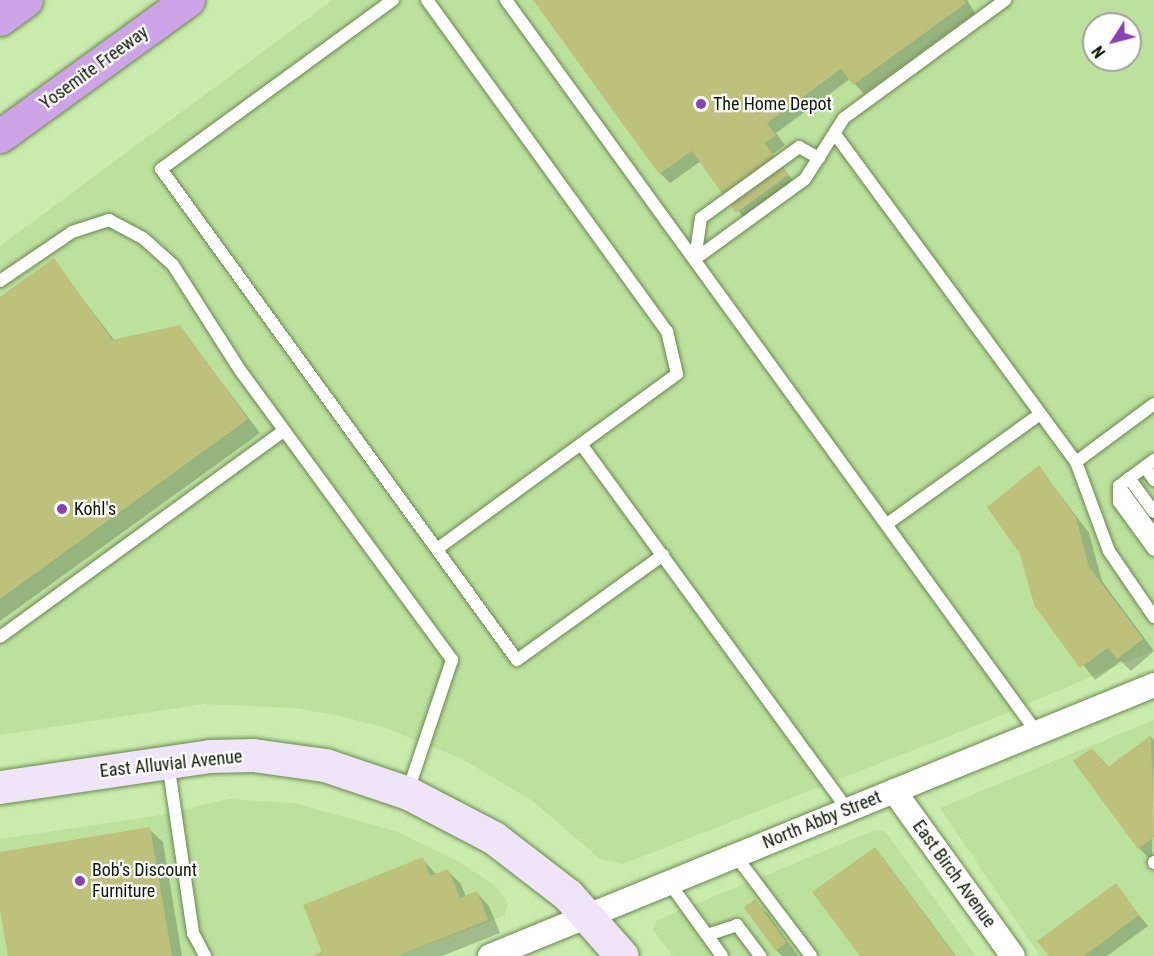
<!DOCTYPE html>
<html>
<head>
<meta charset="utf-8">
<style>
	body { margin:0 }
	#map { position:relative; width:1154px; height:956px; overflow:hidden; background:#caecad; font-family:"Roboto Condensed",sans-serif }
	div>[style] { position:absolute }
	.built>* { inset:0; background:#bce19d }
	.shadow>* { inset:0; background:#0003 }
	.building>* { inset:0; background:#bdc17c; transform-origin:0 0 }
	.roads { filter:drop-shadow(0 0 2px #6a884e) drop-shadow(0 0 2px #6a884e) }
	.lane>* { height:12px; margin:-6px; padding:0 6px; transform-origin:6px; border-radius:6px; background:#fff }
	.street>* { height:24px; margin:-12px; padding:0 12px; transform-origin:12px; border-radius:12px; background:#fff }
	.secondary>* { height:33px; margin:-16.5px; padding:0 16.5px; transform-origin:16.5px; border-radius:16.5px; background:#f0e4f8 }
	.highway>* { height:33px; margin:-16.5px; padding:0 16.5px; transform-origin:16.5px; border-radius:16.5px; background:#cca4e7 }
	.dots>* { width:16px; height:16px; translate:-50% -50%; box-sizing:border-box; border:3px solid #fff; border-radius:50% }
	span { translate:-50% -50%; white-space:nowrap; text-align:center; line-height:1.15; -webkit-text-stroke:4.5px #fff; paint-order:stroke }
	.street-label { font-size:18px; color:#0d1802 }
	.poi-label { font-size:18px; color:#0d1802 }
	.left { translate:0 -50%; text-align:left }
	.north { position:absolute; left:1082px; top:12px; width:60px; height:60px; box-sizing:border-box; background:#fff; border:2px solid #9ea39a; border-radius:50%; rotate:234deg; font-size:16px; font-weight:700; line-height:24px; text-align:center; color:#0d1802 }
	.north::after { content:''; display:block; margin:auto; width:21px; height:27px; background:#8a41b4; clip-path:polygon(50% 0,100% 100%,50% 72%,0 100%) }
</style>
</head>
<body>
<div id="map">
	<div class="built">
		<div style="clip-path:polygon(evenodd,333px 0,1154px 0,1154px 650px,985px 722px,623px 864px,600px 859px,533px 801px,462px 759px,386px 728px,340px 716px,295px 708px,204px 704px,0 735px,0 246px,333px 0,1094px 24px,1130px 24px,1130px 60px,1094px 60px,1094px 24px)"></div>
		<div style="clip-path:polygon(1154px 720px,1154px 956px,1040px 956px,940px 808px)"></div>
		<div style="clip-path:polygon(229px 799px,294px 803px,398px 832px,458px 861px,497px 887px,508px 903px,504px 916px,397px 956px,0 956px,0 839px,155px 816px)"></div>
		<div style="clip-path:polygon(875px 830px,885px 831px,976px 956px,673px 956px,653px 930px,657px 920px)"></div>
	</div>
	<div class="shadow">
		<div style="clip-path:polygon(534px 0,967px 0,975px 13px,864px 94px,850px 79px,776px 133px,785px 145px,773px 154px,797px 186px,747px 222px,701px 161px,670px 183px,660px 173px)"></div>
		<div style="clip-path:polygon(53px 260px,115px 341px,180px 327px,260px 433px,0 621px,0 299px)"></div>
		<div style="clip-path:polygon(1039px 467px,1089px 533px,1102px 581px,1154px 651px,1131px 671px,1121px 661px,1095px 680px,1036px 604px)"></div>
		<div style="clip-path:polygon(1154px 498px,1154px 538px,1135px 511px)"></div>
		<div style="clip-path:polygon(1151px 737px,1154px 740px,1152px 861px,1139px 848px,1092px 749px,1110px 768px)"></div>
		<div style="clip-path:polygon(149px 829px,163px 842px,182px 956px,9px 956px,0 901px,0 854px)"></div>
		<div style="clip-path:polygon(875px 849px,884px 859px,956px 956px,862px 956px)"></div>
		<div style="clip-path:polygon(422px 859px,437px 875px,448px 871px,461px 884px,466px 897px,476px 892px,489px 906px,500px 933px,442px 956px,316px 956px)"></div>
		<div style="clip-path:polygon(1115px 885px,1148px 926px,1107px 956px,1051px 956px)"></div>
		<div style="clip-path:polygon(754px 901px,768px 914px,798px 956px,782px 956px,776px 950px,745px 907px)"></div>
	</div>
	<div class="building">
		<div style="clip-path:polygon(533px 0,964px 0,966px 3px,853px 85px,841px 69px,767px 123px,776px 135px,765px 143px,788px 175px,736px 213px,692px 151px,659px 174px)"></div>
		<div style="clip-path:polygon(54px 258px,112px 340px,180px 325px,248px 419px,0 599px,0 297px)"></div>
		<div style="clip-path:polygon(1039px 465px,1076px 518px,1089px 567px,1143px 639px,1117px 659px,1108px 648px,1080px 668px,1034px 605px,1020px 554px,987px 507px)"></div>
		<div style="clip-path:polygon(1151px 735px,1154px 837px,1138px 849px,1073px 761px,1092px 748px,1108px 767px)"></div>
		<div style="clip-path:polygon(150px 827px,172px 956px,8px 956px,0 910px,0 852px)"></div>
		<div style="clip-path:polygon(875px 847px,955px 956px,860px 956px,812px 892px)"></div>
		<div style="clip-path:polygon(423px 857px,430px 876px,448px 869px,460px 898px,477px 891px,488px 920px,397px 956px,312px 956px,322px 952px,303px 905px)"></div>
		<div style="clip-path:polygon(1116px 883px,1139px 915px,1084px 956px,1049px 956px,1037px 941px)"></div>
		<div style="left:755px;top:899px;width:54px;height:14px;rotate:54deg"></div>
	</div>
	<div class="roads">
		<div class="lane">
			<div style="left:393px;top:0;width:287px;rotate:143.9deg"></div>
			<div style="left:161px;top:169px;width:606px;rotate:54.06deg"></div>
			<div style="left:517px;top:660px;width:180px;rotate:-35.7deg"></div>
			<div style="left:427px;top:0;width:409px;rotate:54.1deg"></div>
			<div style="left:667px;top:331px;width:44px;rotate:76.9deg"></div>
			<div style="left:677px;top:374px;width:297px;rotate:143.9deg"></div>
			<div style="left:506px;top:0;width:907px;rotate:54.07deg"></div>
			<div style="left:835px;top:134px;width:407px;rotate:53.7deg"></div>
			<div style="left:1076px;top:462px;width:95px;rotate:69.7deg"></div>
			<div style="left:1109px;top:551px;width:80px;rotate:55.7deg"></div>
			<div style="left:695px;top:259px;width:136px;rotate:-36deg"></div>
			<div style="left:805px;top:179px;width:72px;rotate:-57.4deg"></div>
			<div style="left:844px;top:118px;width:200px;rotate:-36.2deg"></div>
			<div style="left:695px;top:259px;width:41px;rotate:-81.7deg"></div>
			<div style="left:701px;top:218px;width:121px;rotate:-35.9deg"></div>
			<div style="left:799px;top:147px;width:23px;rotate:29deg"></div>
			<div style="left:0;top:281px;width:87px;rotate:-34.2deg"></div>
			<div style="left:72px;top:232px;width:39px;rotate:-18deg"></div>
			<div style="left:109px;top:220px;width:38px;rotate:28deg"></div>
			<div style="left:143px;top:238px;width:40px;rotate:42deg"></div>
			<div style="left:173px;top:265px;width:125px;rotate:57.5deg"></div>
			<div style="left:240px;top:370px;width:359px;rotate:53.8deg"></div>
			<div style="left:452px;top:660px;width:138px;rotate:108.6deg"></div>
			<div style="left:581px;top:444px;width:453px;rotate:53.9deg"></div>
			<div style="left:1076px;top:462px;width:97px;rotate:-36.6deg"></div>
			<div style="left:1145px;top:467px;width:16px;rotate:55deg"></div>
			<div style="left:1129px;top:478px;width:42px;rotate:53.7deg"></div>
			<div style="left:1119px;top:486px;width:16px;rotate:90deg"></div>
			<div style="left:1119px;top:502px;width:59px;rotate:53.9deg"></div>
			<div style="left:1119px;top:486px;width:59px;rotate:53.9deg"></div>
			<div style="left:1119px;top:486px;width:44px;rotate:-36.6deg"></div>
			<div style="left:887px;top:524px;width:188px;rotate:-35.7deg"></div>
			<div style="left:0;top:637px;width:351px;rotate:-36deg"></div>
			<div style="left:168px;top:763px;width:172px;rotate:81.6deg"></div>
			<div style="left:193px;top:933px;width:26px;rotate:62deg"></div>
			<div style="left:735px;top:855px;width:126px;rotate:53deg"></div>
			<div style="left:1154px;top:862px;width:1px;rotate:90deg"></div>
			<div style="left:668px;top:881px;width:92px;rotate:54.2deg"></div>
			<div style="left:707px;top:935px;width:32px;rotate:-18deg"></div>
			<div style="left:737px;top:925px;width:39px;rotate:53deg"></div>
		</div>
		<div class="street">
			<div style="left:894px;top:791px;width:203px;rotate:54.2deg"></div>
			<div style="left:490px;top:956px;width:717px;rotate:-22.2deg"></div>
		</div>
		<div class="secondary">
			<div style="left:0;top:787px;width:212px;rotate:-8.4deg"></div>
			<div style="left:210px;top:756px;width:43px;rotate:-1.3deg"></div>
			<div style="left:253px;top:755px;width:73px;rotate:7.9deg"></div>
			<div style="left:325px;top:765px;width:88px;rotate:18.6deg"></div>
			<div style="left:408px;top:793px;width:97px;rotate:27.6deg"></div>
			<div style="left:494px;top:838px;width:93px;rotate:37.6deg"></div>
			<div style="left:568px;top:895px;width:81px;rotate:48.5deg"></div>
		</div>
		<div class="highway">
			<div style="left:0;top:19px;width:32px;rotate:-36deg"></div>
			<div style="left:0;top:136px;width:232px;rotate:-35.9deg"></div>
		</div>
	</div>
	<div class="dots">
		<div style="left:701px;top:104px;background:#8a41b4"></div>
		<div style="left:62px;top:509px;background:#8a41b4"></div>
		<div style="left:80px;top:881px;background:#8a41b4"></div>
	</div>
	<div class="street-label">
		<span style="left:94px;top:68px;rotate:-36deg">Yosemite Freeway</span>
		<span style="left:171px;top:764px;rotate:-6deg">East Alluvial Avenue</span>
		<span style="left:822px;top:820px;rotate:-22deg">North Abby Street</span>
		<span style="left:954px;top:874px;rotate:54deg">East Birch Avenue</span>
	</div>
	<div class="poi-label">
		<span class="left" style="left:713px;top:104px">The Home Depot</span>
		<span class="left" style="left:74px;top:509px">Kohl's</span>
		<span class="left" style="left:92px;top:881px">Bob's Discount<br>Furniture</span>
	</div>
	<div class="north">N</div>
</div>
</body>
</html>
